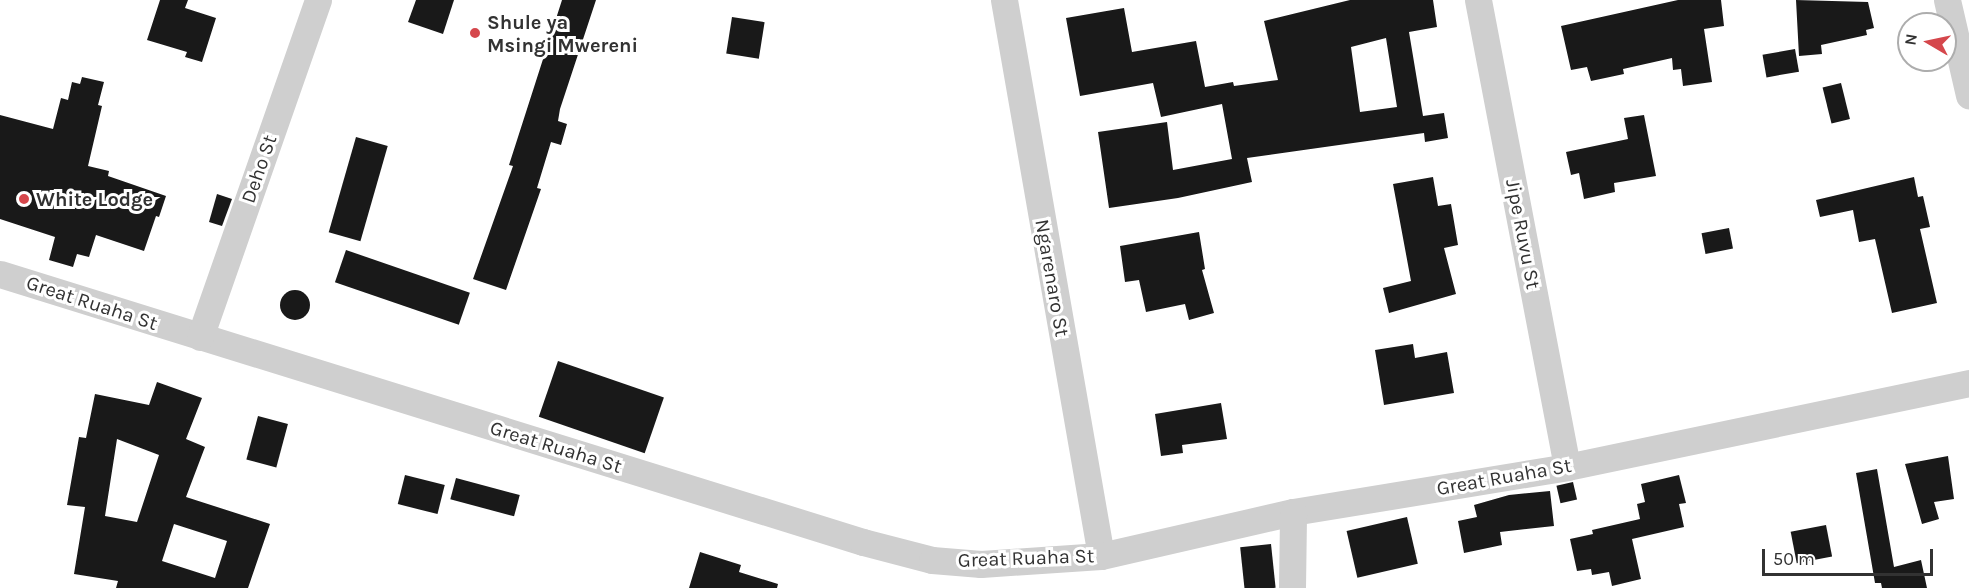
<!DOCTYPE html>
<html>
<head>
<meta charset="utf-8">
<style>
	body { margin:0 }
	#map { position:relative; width:1969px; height:588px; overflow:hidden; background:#fff; font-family:Karla,sans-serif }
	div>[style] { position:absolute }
	.building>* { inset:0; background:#191919; transform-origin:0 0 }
	.round { border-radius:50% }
	.minor>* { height:27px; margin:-13.5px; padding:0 13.5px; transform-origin:13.5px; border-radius:13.5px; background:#cfcfcf }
	.dots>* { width:16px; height:16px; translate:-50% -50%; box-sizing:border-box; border:3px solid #fff; border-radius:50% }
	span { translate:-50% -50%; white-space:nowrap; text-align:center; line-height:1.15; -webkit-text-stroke:6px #fff; paint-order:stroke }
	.poi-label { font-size:20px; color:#323232; font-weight:700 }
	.left { translate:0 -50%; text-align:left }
	.street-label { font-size:20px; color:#323232 }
	.north { position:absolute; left:1897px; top:12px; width:60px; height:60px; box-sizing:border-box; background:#fff; border:2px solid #adadad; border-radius:50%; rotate:279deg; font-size:16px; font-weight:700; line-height:24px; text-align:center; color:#323232 }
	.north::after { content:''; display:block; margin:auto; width:21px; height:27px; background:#d5474c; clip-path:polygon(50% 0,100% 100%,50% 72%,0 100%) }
	.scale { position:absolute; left:1762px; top:549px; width:171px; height:27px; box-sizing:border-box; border:3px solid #323232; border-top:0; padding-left:8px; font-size:18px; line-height:21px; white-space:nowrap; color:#323232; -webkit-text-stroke:4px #fff; paint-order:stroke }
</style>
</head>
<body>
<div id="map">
	<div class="building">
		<div style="clip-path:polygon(160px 0,188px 0,185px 8px,216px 18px,202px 62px,185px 57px,187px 52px,147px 40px)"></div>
		<div style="clip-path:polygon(416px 0,454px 0,443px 34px,408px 22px)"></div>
		<div style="clip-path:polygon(562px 0,596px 0,560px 109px,558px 121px,567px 124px,561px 145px,551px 142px,537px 188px,541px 189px,506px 290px,473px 279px,513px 166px,509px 165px)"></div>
		<div style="clip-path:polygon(evenodd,1350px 0,1433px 0,1437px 27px,1409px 32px,1423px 116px,1444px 113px,1448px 138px,1425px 142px,1424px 133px,1247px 158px,1252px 182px,1178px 198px,1109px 208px,1098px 132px,1167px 122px,1173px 170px,1232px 159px,1222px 104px,1161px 117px,1153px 83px,1080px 96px,1066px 18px,1124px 8px,1132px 52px,1196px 41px,1205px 87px,1233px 82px,1234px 86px,1278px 80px,1264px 21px,1350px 0,1386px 38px,1397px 107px,1360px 112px,1351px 47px,1386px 38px)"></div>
		<div style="clip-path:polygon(1678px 0,1721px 0,1724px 26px,1704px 29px,1712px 82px,1683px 86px,1681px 69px,1673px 70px,1672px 58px,1623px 69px,1624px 74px,1591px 81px,1587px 67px,1571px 70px,1561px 26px)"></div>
		<div style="clip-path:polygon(1796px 0,1868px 2px,1874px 28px,1866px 30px,1867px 35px,1821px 45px,1822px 54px,1799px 56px)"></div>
		<div style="left:732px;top:17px;width:33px;height:37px;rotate:9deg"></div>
		<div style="left:1795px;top:49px;width:23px;height:33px;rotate:80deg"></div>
		<div style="clip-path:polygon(82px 77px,104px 82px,98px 105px,102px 106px,88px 166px,109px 171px,108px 176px,166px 196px,159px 217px,156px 216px,144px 251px,96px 235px,89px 257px,77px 254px,73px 267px,49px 260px,55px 237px,0 219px,0 115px,53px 129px,61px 98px,68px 100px,72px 82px,80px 84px)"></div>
		<div style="left:1841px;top:83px;width:37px;height:19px;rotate:76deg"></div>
		<div style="clip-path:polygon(1644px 115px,1656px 176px,1614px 183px,1615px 192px,1584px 199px,1579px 173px,1571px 175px,1566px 152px,1628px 139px,1624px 118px)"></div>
		<div style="left:356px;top:137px;width:33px;height:99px;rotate:16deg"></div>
		<div style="clip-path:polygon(1433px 177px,1438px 206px,1451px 204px,1458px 245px,1444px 248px,1456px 294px,1389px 313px,1383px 288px,1411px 281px,1393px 184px)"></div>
		<div style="clip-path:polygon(1914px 177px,1918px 197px,1923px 196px,1930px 227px,1920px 229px,1937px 303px,1892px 313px,1875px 239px,1859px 242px,1853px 210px,1820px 217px,1816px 200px)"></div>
		<div style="clip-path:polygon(217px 194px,232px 199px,222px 226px,209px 222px)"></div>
		<div style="left:1729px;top:228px;width:21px;height:28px;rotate:79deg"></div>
		<div style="clip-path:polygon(1199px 232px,1205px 269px,1202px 270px,1214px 313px,1189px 320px,1185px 304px,1146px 312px,1139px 280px,1125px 282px,1120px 246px)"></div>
		<div style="left:346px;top:250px;width:131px;height:34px;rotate:19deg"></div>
		<div class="round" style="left:280px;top:290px;width:30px;height:30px"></div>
		<div style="clip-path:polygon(1413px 344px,1415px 358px,1447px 352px,1454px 393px,1384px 405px,1375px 350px)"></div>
		<div style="left:558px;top:361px;width:112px;height:59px;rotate:19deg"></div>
		<div style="clip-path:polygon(evenodd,157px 382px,202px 398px,186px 439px,205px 447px,186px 497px,270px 524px,248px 588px,116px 588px,118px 581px,74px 574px,85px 507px,67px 505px,79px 437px,86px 438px,95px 394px,149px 405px,157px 382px,117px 439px,159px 455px,137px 522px,105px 516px,117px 439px,157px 382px,174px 524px,227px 541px,215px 578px,162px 561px,174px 524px)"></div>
		<div style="clip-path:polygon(1221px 403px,1227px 439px,1182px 445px,1183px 453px,1161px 456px,1155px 414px)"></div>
		<div style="left:258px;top:416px;width:31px;height:45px;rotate:15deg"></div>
		<div style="clip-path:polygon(1948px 456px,1954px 499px,1934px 502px,1939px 519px,1922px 524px,1905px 464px)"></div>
		<div style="clip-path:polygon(1877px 469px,1894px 567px,1921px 560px,1927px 588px,1882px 588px,1881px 583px,1875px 583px,1856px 473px)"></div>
		<div style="left:405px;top:475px;width:41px;height:30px;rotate:14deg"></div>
		<div style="clip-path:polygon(1679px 475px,1686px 503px,1679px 504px,1684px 527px,1632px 539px,1641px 579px,1612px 586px,1609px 572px,1592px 575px,1591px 569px,1577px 571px,1570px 539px,1593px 534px,1592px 530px,1640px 519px,1637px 504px,1645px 502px,1641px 484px)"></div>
		<div style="left:456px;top:478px;width:66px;height:22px;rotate:15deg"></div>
		<div style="left:1573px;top:482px;width:18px;height:17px;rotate:77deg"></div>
		<div style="clip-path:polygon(1550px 491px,1554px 526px,1500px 532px,1502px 545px,1464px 553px,1458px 521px,1477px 517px,1474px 505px,1509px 495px)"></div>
		<div style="left:1407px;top:517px;width:48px;height:62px;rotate:77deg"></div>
		<div style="left:1826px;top:525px;width:32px;height:36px;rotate:79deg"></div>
		<div style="left:1271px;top:544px;width:44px;height:31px;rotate:84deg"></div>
		<div style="clip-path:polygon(700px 552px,741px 565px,739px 572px,778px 584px,777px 588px,689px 588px)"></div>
	</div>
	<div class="minor">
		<div style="left:1004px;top:0;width:564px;rotate:80.1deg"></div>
		<div style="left:1478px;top:0;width:475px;rotate:79.2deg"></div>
		<div style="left:1947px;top:0;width:98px;rotate:77deg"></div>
		<div style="left:0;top:274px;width:904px;rotate:17.25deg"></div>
		<div style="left:863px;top:542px;width:71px;rotate:14.6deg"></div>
		<div style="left:932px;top:560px;width:49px;rotate:4.7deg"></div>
		<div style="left:981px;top:564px;width:120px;rotate:-3.8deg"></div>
		<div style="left:1101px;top:556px;width:197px;rotate:-12.9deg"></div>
		<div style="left:1293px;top:512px;width:278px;rotate:-9.3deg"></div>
		<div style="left:1567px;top:467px;width:411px;rotate:-11.8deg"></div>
		<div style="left:200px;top:337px;width:357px;rotate:-70.7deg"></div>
		<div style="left:1292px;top:588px;width:76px;rotate:-89.2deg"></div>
	</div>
	<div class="dots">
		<div style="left:475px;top:33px;background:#d5474c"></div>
		<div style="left:24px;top:199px;background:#d5474c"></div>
	</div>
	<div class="poi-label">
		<span class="left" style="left:487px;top:34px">Shule ya<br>Msingi Mwereni</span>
		<span class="left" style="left:36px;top:199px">White Lodge</span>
	</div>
	<div class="street-label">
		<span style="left:259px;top:169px;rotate:-71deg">Deho St</span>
		<span style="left:1523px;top:234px;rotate:79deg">Jipe Ruvu St</span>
		<span style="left:1052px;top:278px;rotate:80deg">Ngarenaro St</span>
		<span style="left:92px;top:303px;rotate:18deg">Great Ruaha St</span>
		<span style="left:556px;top:447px;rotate:17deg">Great Ruaha St</span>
		<span style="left:1504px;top:477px;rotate:-10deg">Great Ruaha St</span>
		<span style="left:1026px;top:558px;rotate:-2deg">Great Ruaha St</span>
	</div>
	<div class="north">N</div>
	<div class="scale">50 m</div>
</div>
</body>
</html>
